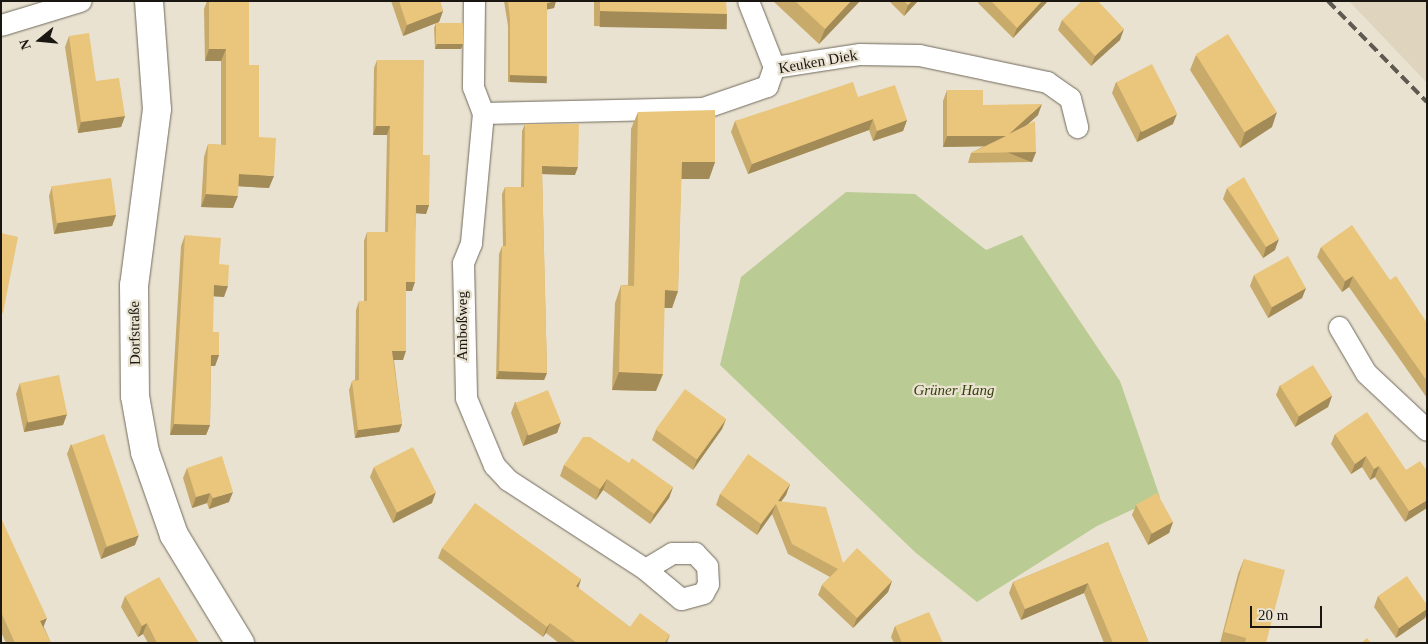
<!DOCTYPE html>
<html>
<head>
<meta charset="utf-8">
<style>
	body { margin:0 }
	#map { position:relative; width:1428px; height:644px; overflow:hidden; background:#e9e2d1; font-family:"Times New Roman",serif }
	div>[style] { position:absolute }
	.built>* { inset:0; background:#dfd4be }
	.green>* { inset:0; background:#bacc93 }
	.roads { filter:drop-shadow(0 0 1px #716a5c) drop-shadow(0 0 1px #716a5c) }
	.street>* { height:21px; margin:-10.5px; padding:0 10.5px; transform-origin:10.5px; border-radius:10.5px; background:#fff }
	.secondary>* { height:28px; margin:-14px; padding:0 14px; transform-origin:14px; border-radius:14px; background:#fff }
	.rail>* { height:4px; margin-top:-2px; transform-origin:0; background:repeating-linear-gradient(90deg,#5f5a51 0 10px,transparent 0 15px) }
	.wall>* { inset:0; background:#c8aa6b }
	.shaded-wall>* { inset:0; background:#a38b57; transform-origin:0 0 }
	.building>* { inset:0; background:#e9c67c; transform-origin:0 0 }
	span { translate:-50% -50%; white-space:nowrap; text-align:center; line-height:1.15; -webkit-text-stroke:4.5px #e9e2d1; paint-order:stroke }
	.street-label { font-size:15px; color:#1a1712 }
	.park-label { font-size:15px; color:#35420a; font-style:italic }
	.frame { position:absolute; inset:0; border:2px solid #1a1712; pointer-events:none }
	.north { position:absolute; left:15px; top:15px; width:50px; height:50px; -webkit-text-stroke:4px #e9e2d1; paint-order:stroke; rotate:253deg; font-size:14px; font-weight:700; line-height:20px; text-align:center; color:#1a1712 }
	.north::after { content:''; display:block; margin:auto; width:18px; height:22px; background:#1a1712; clip-path:polygon(50% 0,100% 100%,50% 72%,0 100%) }
	.scale { position:absolute; left:1250px; top:606px; width:72px; height:22px; box-sizing:border-box; border:2px solid #1a1712; border-top:0; padding-left:6px; font-size:15px; line-height:18px; white-space:nowrap; color:#1a1712; -webkit-text-stroke:4px #e9e2d1; paint-order:stroke }
</style>
</head>
<body>
<div id="map">
	<div class="built">
		<div style="clip-path:polygon(1349px 1px,1427px 1px,1427px 83px)"></div>
	</div>
	<div class="green">
		<div style="clip-path:polygon(846px 192px,915px 194px,986px 250px,1022px 235px,1120px 381px,1160px 497px,1097px 526px,977px 602px,916px 553px,720px 365px,741px 277px)"></div>
	</div>
	<div class="roads">
		<div class="street">
			<div style="left:474px;top:1px;width:86px;rotate:90.7deg"></div>
			<div style="left:473px;top:87px;width:28px;rotate:69deg"></div>
			<div style="left:483px;top:113px;width:131px;rotate:95.3deg"></div>
			<div style="left:471px;top:243px;width:22px;rotate:112deg"></div>
			<div style="left:463px;top:263px;width:135px;rotate:88.7deg"></div>
			<div style="left:466px;top:398px;width:73px;rotate:67.3deg"></div>
			<div style="left:494px;top:465px;width:21px;rotate:47deg"></div>
			<div style="left:508px;top:480px;width:163px;rotate:33deg"></div>
			<div style="left:645px;top:569px;width:47px;rotate:39.8deg"></div>
			<div style="left:681px;top:599px;width:23px;rotate:-15deg"></div>
			<div style="left:703px;top:593px;width:10px;rotate:-61deg"></div>
			<div style="left:708px;top:584px;width:18px;rotate:-93deg"></div>
			<div style="left:707px;top:566px;width:18px;rotate:-133deg"></div>
			<div style="left:695px;top:553px;width:23px;rotate:180deg"></div>
			<div style="left:672px;top:553px;width:31px;rotate:149deg"></div>
			<div style="left:748px;top:1px;width:71px;rotate:68.5deg"></div>
			<div style="left:1px;top:25px;width:83px;rotate:-16.9deg"></div>
			<div style="left:483px;top:113px;width:220px;rotate:-1.3deg"></div>
			<div style="left:703px;top:108px;width:68px;rotate:-19deg"></div>
			<div style="left:767px;top:86px;width:20px;rotate:-70deg"></div>
			<div style="left:774px;top:67px;width:87px;rotate:-8.6deg"></div>
			<div style="left:860px;top:54px;width:59px;rotate:1deg"></div>
			<div style="left:919px;top:55px;width:131px;rotate:11.9deg"></div>
			<div style="left:1047px;top:82px;width:28px;rotate:35deg"></div>
			<div style="left:1070px;top:98px;width:30px;rotate:76deg"></div>
			<div style="left:1339px;top:327px;width:53px;rotate:59.6deg"></div>
			<div style="left:1366px;top:373px;width:83px;rotate:43.1deg"></div>
		</div>
		<div class="secondary">
			<div style="left:149px;top:1px;width:108px;rotate:85.8deg"></div>
			<div style="left:157px;top:109px;width:177px;rotate:97.4deg"></div>
			<div style="left:134px;top:285px;width:111px;rotate:89.5deg"></div>
			<div style="left:135px;top:396px;width:57px;rotate:79.9deg"></div>
			<div style="left:145px;top:452px;width:88px;rotate:70.7deg"></div>
			<div style="left:174px;top:535px;width:127px;rotate:58.6deg"></div>
		</div>
	</div>
	<div class="rail">
		<div style="left:1328px;top:1px;width:141px;rotate:45.6deg"></div>
	</div>
	<div class="wall">
		<div style="clip-path:polygon(207px 1px,249px 1px,249px 65px,259px 137px,269px 188px,238px 186px,233px 208px,201px 207px,204px 157px,208px 144px,221px 145px,221px 61px,205px 61px,204px 9px)"></div>
		<div style="clip-path:polygon(391px 1px,440px 1px,443px 11px,439px 22px,437px 23px,463px 44px,461px 49px,435px 49px,434px 28px,436px 23px,403px 36px)"></div>
		<div style="clip-path:polygon(504px 1px,556px 1px,554px 8px,547px 9px,544px 83px,508px 82px,508px 26px)"></div>
		<div style="clip-path:polygon(594px 1px,726px 1px,721px 29px,594px 26px)"></div>
		<div style="clip-path:polygon(773px 1px,860px 1px,819px 44px)"></div>
		<div style="clip-path:polygon(889px 1px,918px 1px,904px 16px)"></div>
		<div style="clip-path:polygon(979px 1px,1048px 1px,1013px 38px,978px 3px)"></div>
		<div style="clip-path:polygon(1062px 20px,1120px 40px,1091px 66px,1058px 30px)"></div>
		<div style="clip-path:polygon(69px 36px,96px 81px,125px 116px,121px 127px,78px 133px,65px 47px)"></div>
		<div style="clip-path:polygon(1196px 55px,1272px 127px,1240px 148px,1190px 70px)"></div>
		<div style="clip-path:polygon(377px 60px,423px 155px,429px 205px,426px 214px,416px 213px,412px 291px,406px 291px,403px 360px,394px 360px,402px 424px,399px 432px,355px 438px,349px 390px,352px 381px,355px 380px,356px 310px,359px 301px,364px 301px,364px 241px,367px 232px,385px 232px,387px 135px,373px 135px,374px 68px)"></div>
		<div style="clip-path:polygon(1116px 82px,1173px 124px,1137px 142px,1112px 93px)"></div>
		<div style="clip-path:polygon(947px 90px,983px 105px,1038px 115px,1026px 126px,1036px 152px,1032px 162px,968px 163px,971px 153px,984px 146px,943px 147px,943px 101px)"></div>
		<div style="clip-path:polygon(858px 97px,907px 120px,903px 131px,873px 141px,869px 130px,748px 174px,731px 132px,735px 121px)"></div>
		<div style="clip-path:polygon(638px 112px,715px 162px,709px 179px,681px 179px,678px 291px,672px 308px,664px 308px,656px 391px,612px 390px,615px 303px,621px 285px,628px 285px,631px 129px)"></div>
		<div style="clip-path:polygon(525px 124px,575px 175px,542px 174px,547px 373px,544px 380px,496px 379px,499px 254px,502px 246px,503px 246px,502px 194px,505px 187px,521px 187px,522px 131px)"></div>
		<div style="clip-path:polygon(52px 186px,116px 215px,112px 226px,54px 234px,49px 196px)"></div>
		<div style="clip-path:polygon(1227px 188px,1275px 250px,1263px 258px,1223px 199px)"></div>
		<div style="clip-path:polygon(185px 235px,219px 264px,224px 297px,213px 296px,213px 332px,219px 355px,215px 366px,211px 366px,210px 425px,206px 435px,170px 435px,181px 246px)"></div>
		<div style="clip-path:polygon(1321px 247px,1390px 280px,1427px 323px,1427px 398px,1349px 287px,1342px 292px,1317px 257px)"></div>
		<div style="clip-path:polygon(1254px 275px,1306px 288px,1302px 298px,1268px 318px,1250px 286px)"></div>
		<div style="clip-path:polygon(20px 383px,67px 414px,63px 425px,24px 432px,16px 394px)"></div>
		<div style="clip-path:polygon(1280px 385px,1332px 396px,1328px 407px,1295px 427px,1276px 395px)"></div>
		<div style="clip-path:polygon(515px 402px,561px 422px,557px 433px,523px 446px,511px 413px)"></div>
		<div style="clip-path:polygon(726px 419px,722px 429px,693px 470px,652px 440px,656px 430px)"></div>
		<div style="clip-path:polygon(1335px 434px,1406px 470px,1427px 471px,1405px 522px,1375px 477px,1370px 480px,1362px 467px,1351px 474px,1331px 444px)"></div>
		<div style="clip-path:polygon(71px 444px,135px 545px,101px 559px,67px 454px)"></div>
		<div style="clip-path:polygon(629px 463px,673px 487px,669px 498px,650px 524px,603px 490px,596px 500px,560px 476px,564px 465px)"></div>
		<div style="clip-path:polygon(374px 467px,432px 503px,393px 523px,370px 477px)"></div>
		<div style="clip-path:polygon(187px 468px,229px 502px,209px 509px,207px 503px,192px 508px,183px 478px)"></div>
		<div style="clip-path:polygon(790px 484px,786px 495px,781px 502px,843px 563px,892px 581px,888px 592px,853px 628px,818px 595px,822px 585px,830px 577px,788px 554px,772px 514px,757px 535px,716px 505px,720px 494px)"></div>
		<div style="clip-path:polygon(1136px 505px,1173px 522px,1169px 533px,1148px 545px,1132px 515px)"></div>
		<div style="clip-path:polygon(1px 518px,44px 627px,51px 643px,6px 643px,1px 632px)"></div>
		<div style="clip-path:polygon(1108px 542px,1149px 643px,1104px 643px,1084px 593px,1021px 620px,1009px 593px,1013px 582px)"></div>
		<div style="clip-path:polygon(442px 548px,581px 579px,578px 588px,630px 627px,670px 635px,667px 643px,559px 643px,546px 633px,543px 637px,438px 558px)"></div>
		<div style="clip-path:polygon(1244px 559px,1266px 643px,1220px 643px,1238px 574px)"></div>
		<div style="clip-path:polygon(125px 596px,199px 643px,148px 643px,143px 634px,138px 637px,121px 607px)"></div>
		<div style="clip-path:polygon(1378px 596px,1427px 605px,1427px 613px,1425px 618px,1396px 638px,1374px 607px)"></div>
		<div style="clip-path:polygon(895px 626px,943px 643px,894px 643px,891px 637px)"></div>
	</div>
	<div class="shaded-wall">
		<div style="clip-path:polygon(556px 1px,554px 8px,545px 10px,547px 3px)"></div>
		<div style="clip-path:polygon(851px 1px,860px 1px,819px 44px,825px 29px)"></div>
		<div style="clip-path:polygon(912px 1px,918px 1px,904px 16px,908px 5px)"></div>
		<div style="clip-path:polygon(1042px 1px,1048px 1px,1013px 38px,1017px 28px)"></div>
		<div style="clip-path:polygon(443px 11px,439px 22px,403px 36px,407px 25px)"></div>
		<div style="left:600px;top:11px;width:127px;height:16px;rotate:1deg"></div>
		<div style="clip-path:polygon(1124px 29px,1120px 40px,1091px 66px,1095px 56px)"></div>
		<div style="clip-path:polygon(437px 44px,463px 44px,461px 49px,435px 49px)"></div>
		<div style="clip-path:polygon(209px 49px,226px 49px,221px 61px,205px 61px)"></div>
		<div style="left:510px;top:75px;width:37px;height:7px;rotate:2deg"></div>
		<div style="clip-path:polygon(1042px 104px,1038px 115px,1005px 145px,1009px 134px)"></div>
		<div style="clip-path:polygon(1277px 112px,1272px 127px,1240px 148px,1245px 132px)"></div>
		<div style="clip-path:polygon(1177px 114px,1173px 124px,1137px 142px,1140px 132px)"></div>
		<div style="clip-path:polygon(125px 116px,121px 127px,78px 133px,81px 122px)"></div>
		<div style="clip-path:polygon(873px 119px,869px 130px,748px 174px,752px 164px)"></div>
		<div style="clip-path:polygon(907px 120px,903px 131px,873px 141px,877px 131px)"></div>
		<div style="clip-path:polygon(376px 126px,390px 126px,387px 135px,373px 135px)"></div>
		<div style="clip-path:polygon(947px 136px,1006px 136px,1002px 146px,943px 147px)"></div>
		<div style="left:1036px;top:152px;width:11px;height:65px;rotate:112deg"></div>
		<div style="clip-path:polygon(682px 162px,715px 162px,709px 179px,676px 179px)"></div>
		<div style="clip-path:polygon(542px 166px,578px 167px,575px 175px,539px 174px)"></div>
		<div style="clip-path:polygon(239px 174px,274px 176px,269px 188px,234px 186px)"></div>
		<div style="clip-path:polygon(206px 194px,238px 196px,233px 208px,201px 207px)"></div>
		<div style="clip-path:polygon(416px 205px,429px 205px,426px 214px,413px 213px)"></div>
		<div style="clip-path:polygon(116px 215px,112px 226px,54px 234px,58px 223px)"></div>
		<div style="clip-path:polygon(1279px 239px,1275px 250px,1263px 258px,1266px 247px)"></div>
		<div style="clip-path:polygon(1353px 276px,1349px 287px,1342px 292px,1345px 281px)"></div>
		<div style="clip-path:polygon(406px 282px,415px 282px,412px 291px,403px 291px)"></div>
		<div style="clip-path:polygon(214px 285px,228px 286px,224px 297px,210px 296px)"></div>
		<div style="clip-path:polygon(1306px 288px,1302px 298px,1268px 318px,1272px 307px)"></div>
		<div style="clip-path:polygon(665px 290px,678px 291px,672px 308px,659px 308px)"></div>
		<div style="clip-path:polygon(392px 351px,406px 351px,403px 360px,389px 360px)"></div>
		<div style="clip-path:polygon(211px 355px,219px 355px,215px 366px,207px 366px)"></div>
		<div style="clip-path:polygon(499px 371px,547px 373px,544px 380px,496px 379px)"></div>
		<div style="clip-path:polygon(619px 372px,663px 374px,656px 391px,612px 390px)"></div>
		<div style="clip-path:polygon(1332px 396px,1328px 407px,1295px 427px,1299px 416px)"></div>
		<div style="clip-path:polygon(67px 414px,63px 425px,24px 432px,27px 422px)"></div>
		<div style="clip-path:polygon(726px 419px,722px 429px,693px 470px,697px 459px)"></div>
		<div style="clip-path:polygon(561px 422px,557px 433px,523px 446px,527px 435px)"></div>
		<div style="clip-path:polygon(174px 424px,210px 425px,206px 435px,170px 435px)"></div>
		<div style="clip-path:polygon(402px 424px,399px 432px,355px 438px,358px 430px)"></div>
		<div style="clip-path:polygon(1366px 456px,1362px 467px,1351px 474px,1355px 464px)"></div>
		<div style="clip-path:polygon(1379px 466px,1375px 477px,1370px 480px,1374px 469px)"></div>
		<div style="clip-path:polygon(607px 479px,603px 490px,596px 500px,600px 489px)"></div>
		<div style="clip-path:polygon(790px 484px,786px 495px,777px 507px,778px 501px)"></div>
		<div style="clip-path:polygon(673px 487px,669px 498px,650px 524px,654px 514px)"></div>
		<div style="clip-path:polygon(233px 492px,229px 502px,209px 509px,213px 498px)"></div>
		<div style="clip-path:polygon(436px 492px,432px 503px,393px 523px,397px 512px)"></div>
		<div style="clip-path:polygon(210px 493px,207px 503px,192px 508px,196px 497px)"></div>
		<div style="clip-path:polygon(1427px 500px,1427px 508px,1405px 522px,1409px 511px)"></div>
		<div style="clip-path:polygon(776px 504px,772px 514px,757px 535px,761px 524px)"></div>
		<div style="clip-path:polygon(1173px 522px,1169px 533px,1148px 545px,1151px 534px)"></div>
		<div style="clip-path:polygon(139px 535px,135px 545px,101px 559px,105px 548px)"></div>
		<div style="clip-path:polygon(581px 579px,578px 589px,576px 586px)"></div>
		<div style="clip-path:polygon(892px 581px,888px 592px,853px 628px,857px 618px)"></div>
		<div style="clip-path:polygon(1088px 583px,1084px 593px,1021px 620px,1025px 609px)"></div>
		<div style="clip-path:polygon(1427px 609px,1427px 613px,1425px 618px,1396px 638px,1399px 628px)"></div>
		<div style="clip-path:polygon(47px 618px,43px 628px,40px 621px)"></div>
		<div style="clip-path:polygon(147px 623px,143px 634px,138px 637px,142px 626px)"></div>
		<div style="clip-path:polygon(550px 623px,546px 633px,543px 637px,547px 627px)"></div>
	</div>
	<div class="building">
		<div style="clip-path:polygon(209px 1px,249px 1px,249px 65px,259px 65px,259px 137px,276px 138px,274px 176px,239px 174px,238px 196px,206px 194px,208px 144px,226px 145px,226px 49px,209px 49px)"></div>
		<div style="clip-path:polygon(399px 1px,440px 1px,443px 11px,407px 25px)"></div>
		<div style="clip-path:polygon(508px 1px,556px 1px,547px 3px,547px 76px,510px 75px,510px 19px)"></div>
		<div style="clip-path:polygon(600px 1px,726px 1px,727px 14px,600px 11px)"></div>
		<div style="clip-path:polygon(795px 1px,851px 1px,825px 29px)"></div>
		<div style="clip-path:polygon(904px 1px,912px 1px,908px 5px)"></div>
		<div style="clip-path:polygon(991px 1px,1042px 1px,1017px 28px)"></div>
		<div style="clip-path:polygon(1082px 1px,1098px 1px,1124px 29px,1095px 56px,1062px 20px)"></div>
		<div style="left:436px;top:23px;width:27px;height:21px"></div>
		<div style="clip-path:polygon(89px 33px,96px 81px,119px 78px,125px 116px,81px 122px,69px 36px)"></div>
		<div style="left:1228px;top:34px;width:92px;height:38px;rotate:58deg"></div>
		<div style="clip-path:polygon(377px 60px,424px 60px,423px 155px,430px 155px,429px 205px,416px 205px,415px 282px,406px 282px,406px 351px,392px 351px,402px 424px,358px 430px,352px 381px,359px 380px,359px 301px,367px 301px,367px 232px,388px 232px,390px 126px,376px 126px)"></div>
		<div style="left:1152px;top:64px;width:56px;height:40px;rotate:63deg"></div>
		<div style="clip-path:polygon(853px 82px,858px 97px,895px 85px,907px 120px,877px 131px,873px 119px,752px 164px,735px 121px)"></div>
		<div style="clip-path:polygon(947px 90px,983px 90px,983px 105px,1042px 104px,1009px 134px,1035px 121px,1036px 152px,971px 153px,1006px 136px,947px 136px)"></div>
		<div style="clip-path:polygon(715px 110px,715px 162px,682px 162px,678px 291px,665px 290px,663px 374px,619px 372px,621px 285px,634px 286px,638px 112px)"></div>
		<div style="clip-path:polygon(525px 124px,579px 124px,578px 167px,542px 166px,547px 373px,499px 371px,502px 246px,506px 246px,505px 187px,524px 187px)"></div>
		<div style="clip-path:polygon(1244px 177px,1279px 239px,1266px 247px,1227px 188px)"></div>
		<div style="left:111px;top:178px;width:37px;height:60px;rotate:82deg"></div>
		<div style="clip-path:polygon(1352px 225px,1390px 280px,1396px 276px,1427px 323px,1427px 381px,1353px 276px,1345px 281px,1321px 247px)"></div>
		<div style="clip-path:polygon(1px 233px,18px 237px,3px 313px,1px 312px)"></div>
		<div style="clip-path:polygon(185px 235px,221px 238px,219px 264px,229px 265px,228px 286px,214px 285px,213px 332px,219px 332px,219px 355px,211px 355px,210px 425px,174px 424px)"></div>
		<div style="left:1288px;top:256px;width:37px;height:39px;rotate:61deg"></div>
		<div style="left:1313px;top:365px;width:36px;height:39px;rotate:58deg"></div>
		<div style="left:59px;top:375px;width:40px;height:40px;rotate:78deg"></div>
		<div style="left:685px;top:389px;width:51px;height:50px;rotate:36deg"></div>
		<div style="left:548px;top:390px;width:35px;height:35px;rotate:68deg"></div>
		<div style="clip-path:polygon(1367px 412px,1406px 470px,1420px 461px,1427px 471px,1427px 500px,1409px 511px,1379px 466px,1374px 469px,1366px 456px,1355px 464px,1335px 434px)"></div>
		<div style="left:104px;top:434px;width:107px;height:34px;rotate:71deg"></div>
		<div style="clip-path:polygon(583px 437px,590px 437px,629px 463px,632px 458px,673px 487px,654px 514px,607px 479px,600px 489px,564px 465px)"></div>
		<div style="left:413px;top:447px;width:51px;height:44px;rotate:63deg"></div>
		<div style="clip-path:polygon(748px 454px,790px 484px,778px 501px,826px 507px,843px 563px,857px 548px,892px 581px,857px 618px,822px 585px,838px 569px,792px 544px,776px 504px,761px 524px,720px 494px)"></div>
		<div style="clip-path:polygon(222px 456px,233px 492px,213px 498px,210px 493px,196px 497px,187px 468px)"></div>
		<div style="left:1157px;top:493px;width:33px;height:24px;rotate:61deg"></div>
		<div style="clip-path:polygon(475px 503px,581px 579px,576px 586px,630px 627px,640px 613px,670px 635px,664px 643px,577px 643px,550px 623px,547px 627px,442px 548px)"></div>
		<div style="clip-path:polygon(1px 518px,47px 618px,40px 621px,51px 643px,15px 643px,1px 612px)"></div>
		<div style="clip-path:polygon(1108px 542px,1149px 643px,1113px 643px,1088px 583px,1025px 609px,1013px 582px)"></div>
		<div style="clip-path:polygon(1244px 559px,1285px 570px,1266px 643px,1245px 643px,1246px 638px,1224px 632px)"></div>
		<div style="clip-path:polygon(1407px 576px,1427px 605px,1427px 609px,1399px 628px,1378px 596px)"></div>
		<div style="clip-path:polygon(159px 577px,199px 643px,157px 643px,147px 623px,142px 626px,125px 596px)"></div>
		<div style="clip-path:polygon(929px 612px,943px 643px,902px 643px,895px 626px)"></div>
		<div style="clip-path:polygon(1367px 638px,1371px 643px,1361px 643px)"></div>
	</div>
	<div class="street-label">
		<span style="left:818px;top:62px;rotate:-10deg">Keuken Diek</span>
		<span style="left:463px;top:326px;rotate:-90deg">Amboßweg</span>
		<span style="left:135px;top:333px;rotate:-91deg">Dorfstraße</span>
	</div>
	<div class="park-label">
		<span style="left:954px;top:391px">Grüner Hang</span>
	</div>
	<div class="frame"></div>
	<div class="north">N</div>
	<div class="scale">20 m</div>
</div>
</body>
</html>
